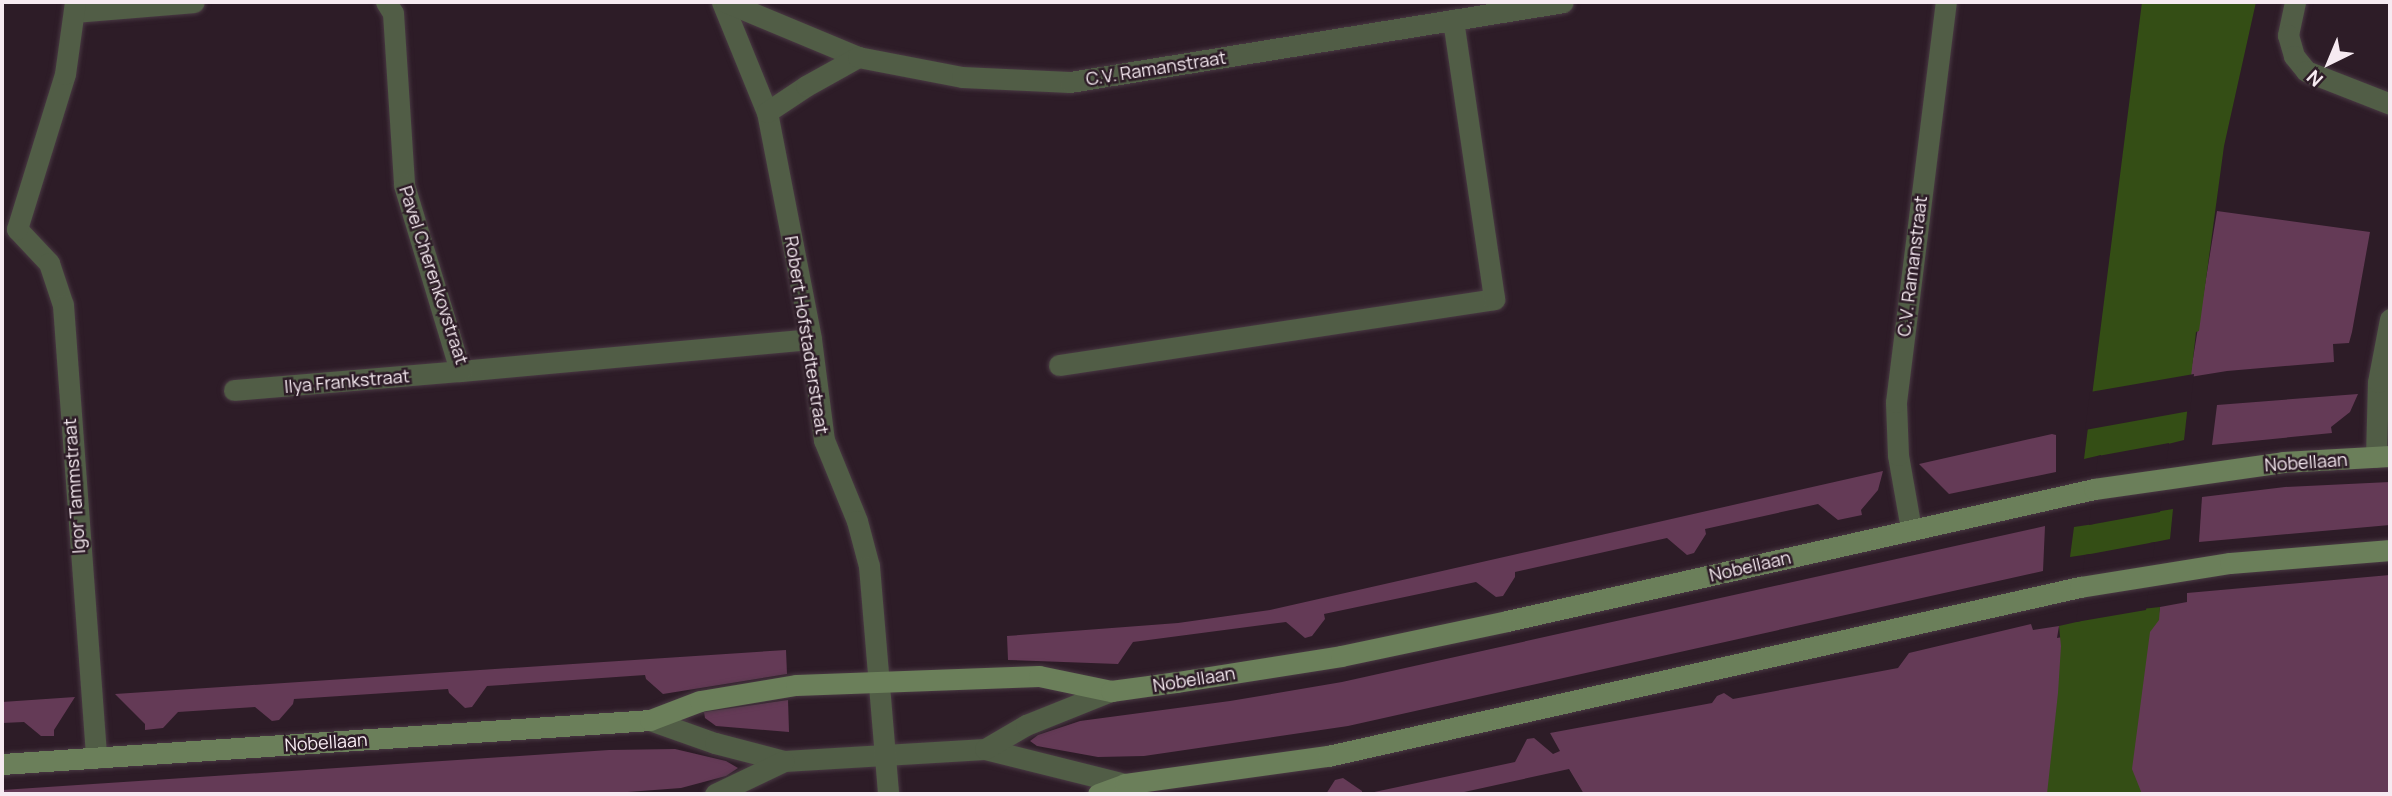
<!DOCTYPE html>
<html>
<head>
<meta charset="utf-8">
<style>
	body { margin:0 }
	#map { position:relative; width:2392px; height:796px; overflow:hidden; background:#2d1c27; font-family:Manrope,sans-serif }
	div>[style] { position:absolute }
	.green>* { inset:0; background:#643a56 }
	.water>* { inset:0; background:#344e15 }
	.pier>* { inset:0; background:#2d1c27 }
	.roads { filter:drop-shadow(0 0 2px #493943) drop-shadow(0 0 2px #493943) }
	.lane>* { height:21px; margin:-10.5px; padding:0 10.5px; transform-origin:10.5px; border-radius:10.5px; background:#515d46 }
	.street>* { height:21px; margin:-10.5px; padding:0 10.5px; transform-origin:10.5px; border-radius:10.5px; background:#515d46 }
	.secondary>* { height:21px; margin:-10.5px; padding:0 10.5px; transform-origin:10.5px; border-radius:10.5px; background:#6b7f5a }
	span { translate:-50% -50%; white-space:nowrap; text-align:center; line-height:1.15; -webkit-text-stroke:5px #2d1c27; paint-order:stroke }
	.street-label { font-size:18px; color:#f6eaf1 }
	.frame { position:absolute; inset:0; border:4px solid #f6eaf1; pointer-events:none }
	.north { position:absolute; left:2294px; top:28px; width:70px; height:70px; -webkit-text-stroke:5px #2d1c27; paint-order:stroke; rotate:223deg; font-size:19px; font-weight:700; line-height:28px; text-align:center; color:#f6eaf1 }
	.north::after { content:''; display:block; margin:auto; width:24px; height:32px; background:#f6eaf1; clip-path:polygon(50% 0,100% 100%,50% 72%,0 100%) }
</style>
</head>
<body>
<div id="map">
	<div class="green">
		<div style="clip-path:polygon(2217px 211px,2370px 232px,2352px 332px,2349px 343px,2333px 344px,2334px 362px,2227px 371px,2190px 377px)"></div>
		<div style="clip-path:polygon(2358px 394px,2350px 412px,2331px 427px,2332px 433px,2212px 445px,2217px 405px)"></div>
		<div style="clip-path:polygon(2052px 434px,2056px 435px,2056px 472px,1949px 494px,1919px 464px)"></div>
		<div style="clip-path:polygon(1883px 471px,1878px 490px,1861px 510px,1862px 515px,1838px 520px,1818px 504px,1705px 529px,1706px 534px,1694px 553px,1687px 555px,1667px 538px,1515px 572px,1515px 577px,1503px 596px,1496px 597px,1476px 582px,1324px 614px,1325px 619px,1312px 636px,1305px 638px,1286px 622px,1133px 642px,1118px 664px,1008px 660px,1007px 636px,1178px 623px,1270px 610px)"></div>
		<div style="clip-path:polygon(2390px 482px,2390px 525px,2199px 542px,2202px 497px,2285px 487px)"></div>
		<div style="clip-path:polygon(2045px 526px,2043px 571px,1348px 726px,1144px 756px,1098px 757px,1037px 746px,1030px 741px,1038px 735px,1080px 721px,1230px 701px,1342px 682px)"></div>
		<div style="clip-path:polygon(2390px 575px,2390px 794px,1584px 794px,1569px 769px,1455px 794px,1365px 794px,1515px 762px,1527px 739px,1534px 738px,1553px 754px,1560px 751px,1550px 733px,1712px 703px,1717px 696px,1724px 693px,1733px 699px,1898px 668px,1909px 653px,2031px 624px,2033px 630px,2059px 626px,2057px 638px,2158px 619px,2160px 607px,2187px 602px,2187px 593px)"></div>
		<div style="clip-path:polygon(786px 650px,787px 674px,663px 694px,646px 679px,645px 675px,487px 686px,472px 707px,465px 708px,449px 693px,448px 689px,294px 699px,293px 704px,279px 720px,272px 721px,255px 707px,178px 712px,163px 728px,145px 730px,145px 724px,115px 694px)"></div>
		<div style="clip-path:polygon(75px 697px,54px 730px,54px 736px,41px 736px,24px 722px,2px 723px,2px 702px)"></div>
		<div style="clip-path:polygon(788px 700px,789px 732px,716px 726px,705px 718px,704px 712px)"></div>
		<div style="clip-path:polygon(675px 749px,726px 761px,738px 768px,726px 776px,681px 788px,601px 794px,2px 794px,2px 790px,609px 750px)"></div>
		<div style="clip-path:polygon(1343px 778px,1362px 791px,1362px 794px,1326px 794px,1335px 780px)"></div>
	</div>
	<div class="water">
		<div style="clip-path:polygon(2142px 2px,2256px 2px,2224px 146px,2199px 331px,2196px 332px,2184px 440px,2164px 445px,2155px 512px,2173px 509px,2170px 539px,2150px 543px,2142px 609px,2160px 607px,2159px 620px,2150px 632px,2132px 769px,2142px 794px,2047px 794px,2058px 693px,2061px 646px,2059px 626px,2081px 621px,2090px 554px,2070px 557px,2074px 527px,2094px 524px,2101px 455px,2084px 459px)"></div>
	</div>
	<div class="pier">
		<div style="clip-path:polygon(2194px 374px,2190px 411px,2085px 430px,2090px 392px)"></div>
		<div style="clip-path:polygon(2169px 443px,2160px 512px,2089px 525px,2098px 456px)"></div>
		<div style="clip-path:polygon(2155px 542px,2146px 610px,2076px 622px,2085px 555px)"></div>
	</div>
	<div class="roads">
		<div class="lane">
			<div style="left:1059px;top:365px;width:440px;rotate:-8.6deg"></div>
			<div style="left:650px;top:720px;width:69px;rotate:19.5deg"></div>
			<div style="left:715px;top:743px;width:71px;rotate:14.6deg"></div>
			<div style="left:784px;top:761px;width:201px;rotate:-3.4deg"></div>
			<div style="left:985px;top:749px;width:144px;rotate:14deg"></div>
			<div style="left:985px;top:749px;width:48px;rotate:-30.3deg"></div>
			<div style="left:1026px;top:725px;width:92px;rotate:-21.8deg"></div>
			<div style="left:715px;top:794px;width:76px;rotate:-25.6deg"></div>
		</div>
		<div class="street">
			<div style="left:386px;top:2px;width:13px;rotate:58deg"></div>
			<div style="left:393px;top:13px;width:172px;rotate:86.3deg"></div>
			<div style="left:404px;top:185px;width:194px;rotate:73.2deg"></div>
			<div style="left:460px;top:371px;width:352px;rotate:-5.2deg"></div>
			<div style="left:722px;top:2px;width:119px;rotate:67.8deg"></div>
			<div style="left:767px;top:112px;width:231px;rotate:79deg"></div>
			<div style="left:811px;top:339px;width:102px;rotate:82.7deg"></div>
			<div style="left:824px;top:440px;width:87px;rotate:67.8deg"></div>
			<div style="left:857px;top:521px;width:47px;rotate:75.1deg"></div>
			<div style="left:869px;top:566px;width:229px;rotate:85.2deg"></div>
			<div style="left:726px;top:2px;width:143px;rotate:22.6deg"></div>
			<div style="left:2295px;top:2px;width:34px;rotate:102deg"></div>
			<div style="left:2288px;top:35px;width:22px;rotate:74deg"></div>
			<div style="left:2294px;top:56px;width:19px;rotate:51deg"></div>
			<div style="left:2306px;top:71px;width:90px;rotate:21.4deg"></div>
			<div style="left:75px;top:12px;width:119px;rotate:-4.8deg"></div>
			<div style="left:1453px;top:20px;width:282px;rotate:81.6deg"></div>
			<div style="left:767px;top:112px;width:47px;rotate:-33.7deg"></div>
			<div style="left:806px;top:86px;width:60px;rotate:-29.1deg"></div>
			<div style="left:858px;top:57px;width:106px;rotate:10.9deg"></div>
			<div style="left:962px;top:77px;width:108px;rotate:2.7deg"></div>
			<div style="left:1070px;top:82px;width:499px;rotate:-9.2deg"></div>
			<div style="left:17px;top:229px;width:47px;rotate:46.7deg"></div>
			<div style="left:49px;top:263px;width:44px;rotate:71.6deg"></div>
			<div style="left:63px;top:305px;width:454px;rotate:85.8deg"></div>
			<div style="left:17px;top:229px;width:162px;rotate:-72.8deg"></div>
			<div style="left:65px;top:74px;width:73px;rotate:-82.1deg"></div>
			<div style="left:234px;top:390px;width:227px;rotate:-4.8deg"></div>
			<div style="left:2376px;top:457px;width:75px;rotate:-88.5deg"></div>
			<div style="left:2378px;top:382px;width:64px;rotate:-79.2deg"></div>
			<div style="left:1911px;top:529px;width:75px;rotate:-100deg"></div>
			<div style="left:1898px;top:455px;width:53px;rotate:-92.2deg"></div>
			<div style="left:1896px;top:402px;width:403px;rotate:-82.9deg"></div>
		</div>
		<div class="secondary">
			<div style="left:2px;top:764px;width:649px;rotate:-3.88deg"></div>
			<div style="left:650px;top:720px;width:53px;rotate:-20.8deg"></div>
			<div style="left:700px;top:701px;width:97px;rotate:-9.5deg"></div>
			<div style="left:796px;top:685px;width:243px;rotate:-2.1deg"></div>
			<div style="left:1039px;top:676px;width:74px;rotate:11.8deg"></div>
			<div style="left:1111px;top:691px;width:67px;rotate:-7.8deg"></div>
			<div style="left:1177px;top:682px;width:166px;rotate:-9deg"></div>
			<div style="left:1341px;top:656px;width:170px;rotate:-11.9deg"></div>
			<div style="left:1507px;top:621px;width:602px;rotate:-12.67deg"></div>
			<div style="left:2094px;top:489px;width:191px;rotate:-8.1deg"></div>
			<div style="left:2283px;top:462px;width:107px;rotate:-3.2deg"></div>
			<div style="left:1098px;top:794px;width:29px;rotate:-20deg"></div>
			<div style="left:1125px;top:784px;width:205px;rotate:-7.9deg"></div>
			<div style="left:1328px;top:756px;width:771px;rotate:-12.67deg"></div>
			<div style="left:2080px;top:587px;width:152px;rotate:-9.1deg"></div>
			<div style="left:2230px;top:563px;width:161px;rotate:-4.6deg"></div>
		</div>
	</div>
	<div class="street-label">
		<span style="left:1156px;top:68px;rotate:-9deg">C.V. Ramanstraat</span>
		<span style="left:1912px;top:266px;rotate:-83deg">C.V. Ramanstraat</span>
		<span style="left:434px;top:275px;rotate:72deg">Pavel Cherenkovstraat</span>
		<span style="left:807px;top:335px;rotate:81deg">Robert Hofstadterstraat</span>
		<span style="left:347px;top:381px;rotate:-5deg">Ilya Frankstraat</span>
		<span style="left:2306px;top:462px;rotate:-4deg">Nobellaan</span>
		<span style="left:74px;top:486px;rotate:-94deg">Igor Tammstraat</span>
		<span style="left:1750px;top:566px;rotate:-13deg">Nobellaan</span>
		<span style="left:1194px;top:679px;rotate:-9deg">Nobellaan</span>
		<span style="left:326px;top:742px;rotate:-4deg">Nobellaan</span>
	</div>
	<div class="frame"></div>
	<div class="north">N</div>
</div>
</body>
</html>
